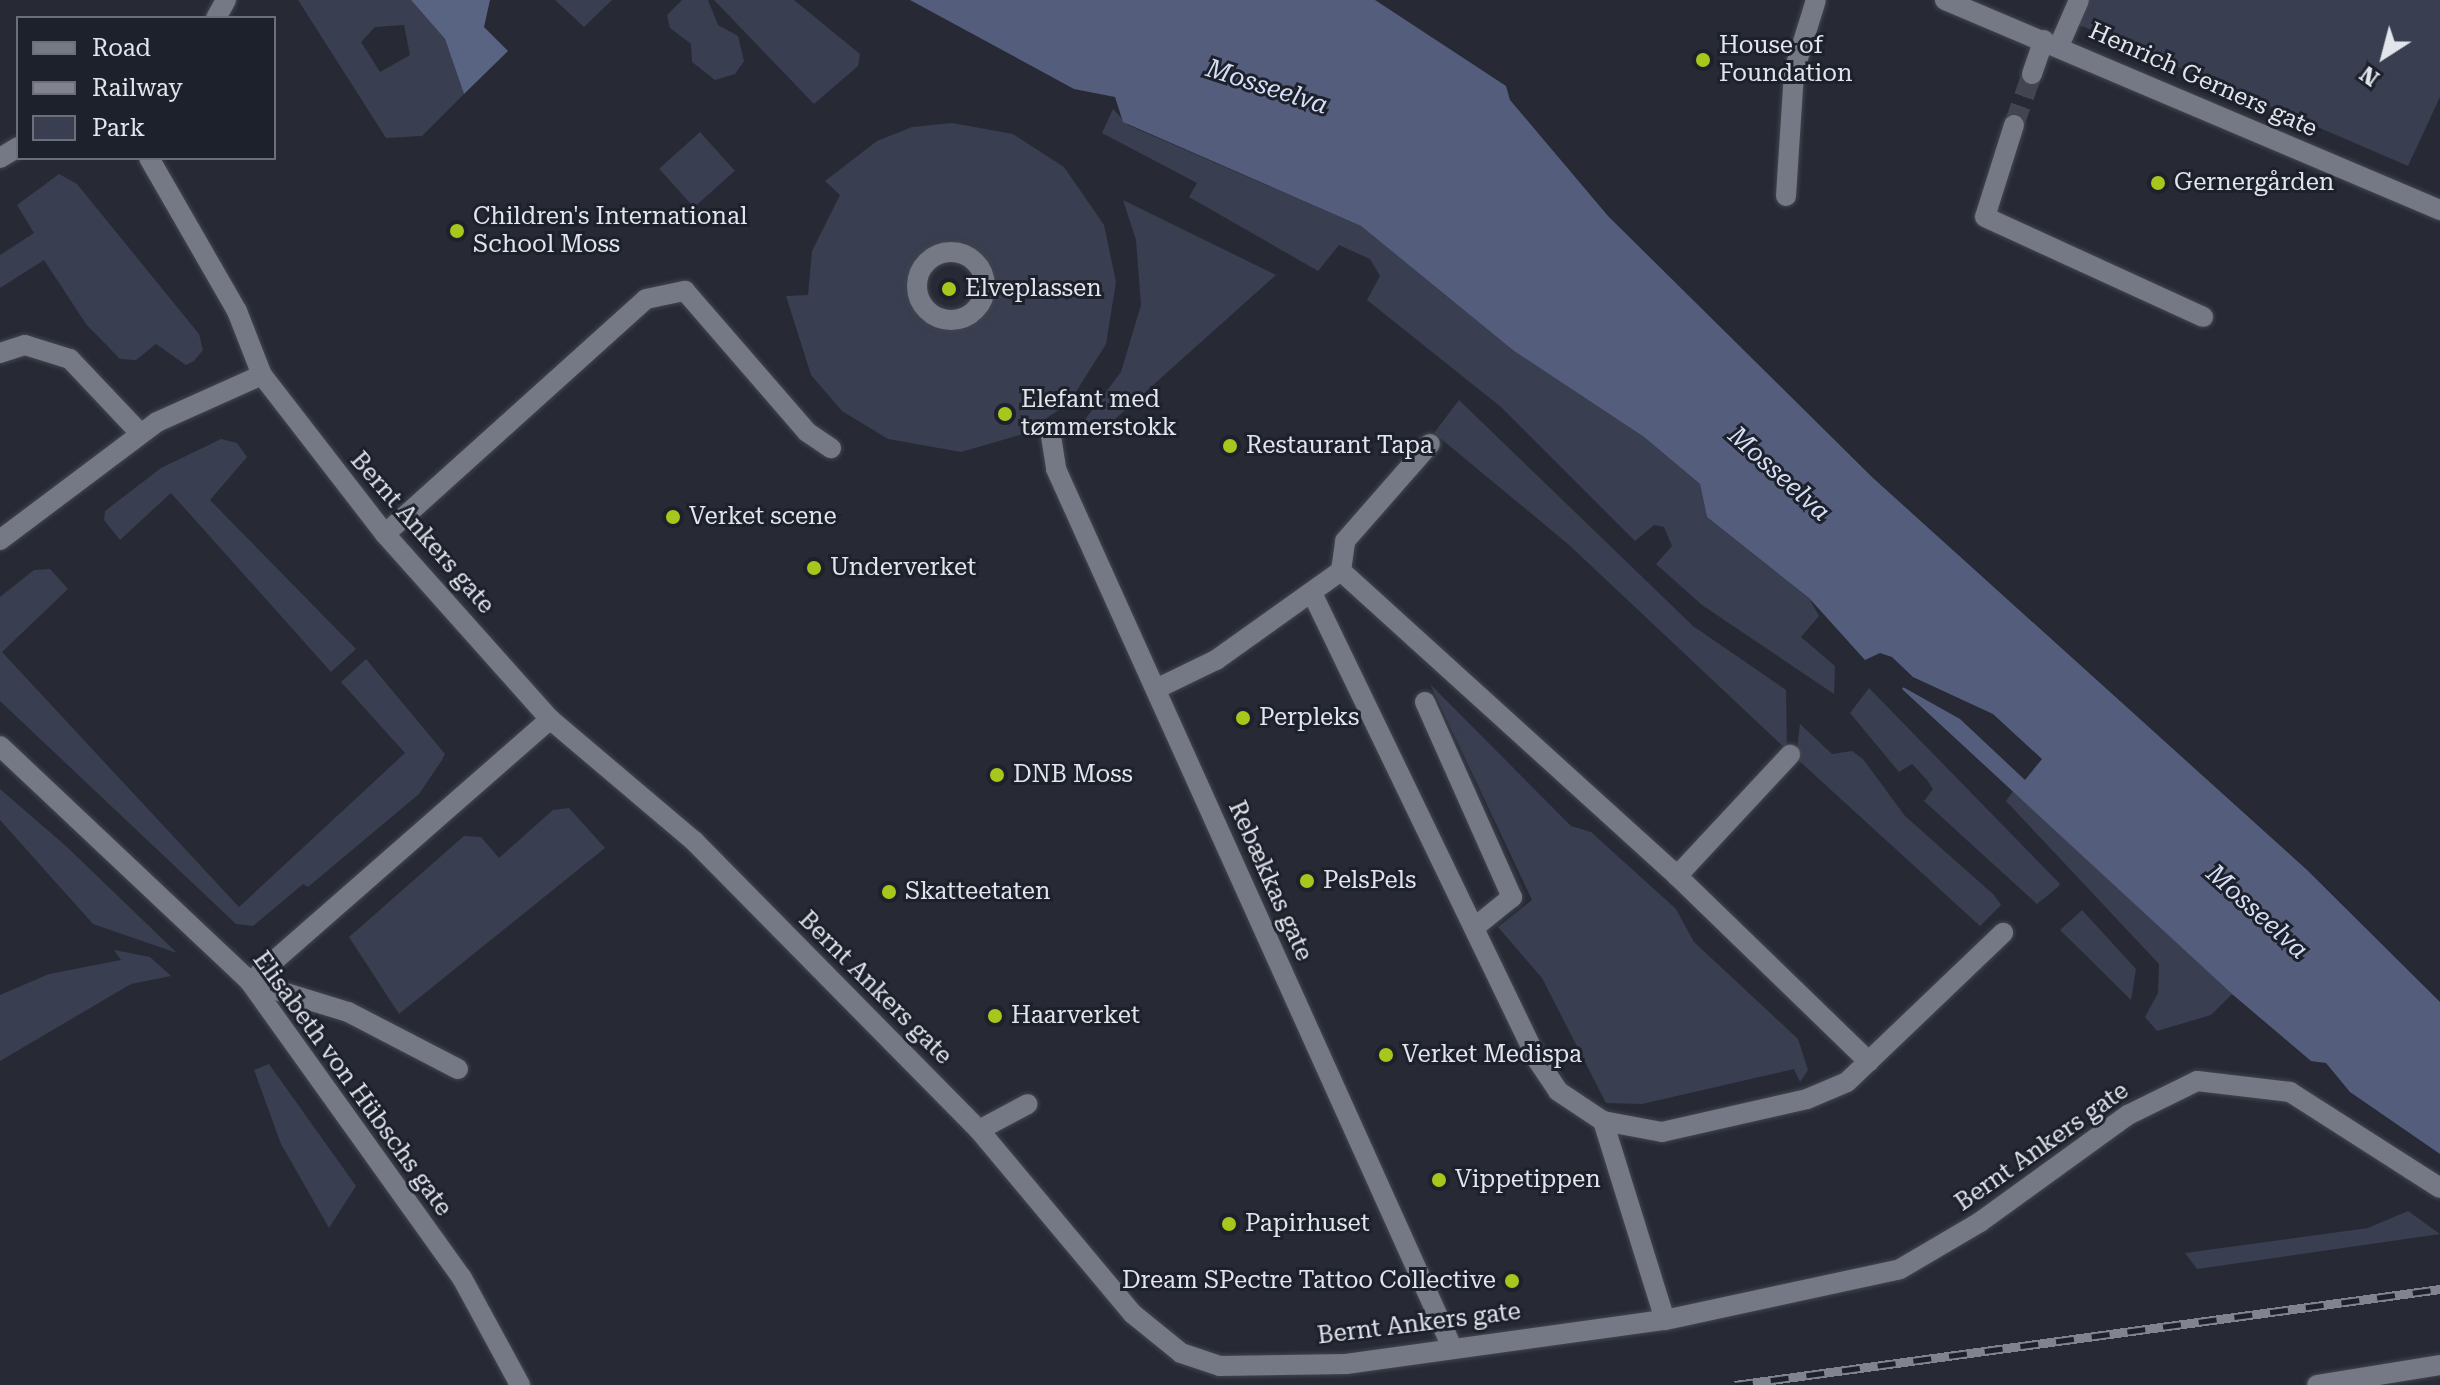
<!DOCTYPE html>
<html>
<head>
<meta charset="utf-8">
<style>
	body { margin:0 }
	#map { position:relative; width:2440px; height:1385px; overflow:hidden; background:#272a35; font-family:"Roboto Serif",serif }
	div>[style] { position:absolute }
	.green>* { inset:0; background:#393e50; transform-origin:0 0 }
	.forest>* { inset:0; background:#596382 }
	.water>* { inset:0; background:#545e7c }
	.pier>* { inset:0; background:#272a35 }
	.minor-tunnel>* { height:20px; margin-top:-10px; transform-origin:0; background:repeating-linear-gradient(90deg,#434651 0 20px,transparent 0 30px) }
	.roads { filter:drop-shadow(0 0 2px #43454e) drop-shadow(0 0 2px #43454e) }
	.minor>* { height:20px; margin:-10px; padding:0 10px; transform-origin:10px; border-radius:10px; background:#747985 }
	.minor>.ring { margin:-10px; padding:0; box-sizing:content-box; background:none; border:20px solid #747985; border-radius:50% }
	.rail>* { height:9px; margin-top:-4.5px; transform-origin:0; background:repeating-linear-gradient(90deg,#1d212b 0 18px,#81848e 0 36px); box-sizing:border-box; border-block:2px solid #81848e }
	.dots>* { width:22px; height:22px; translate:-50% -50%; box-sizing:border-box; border:4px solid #1d212b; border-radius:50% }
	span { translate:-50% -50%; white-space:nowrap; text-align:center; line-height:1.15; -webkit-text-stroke:6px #1d212b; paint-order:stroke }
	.poi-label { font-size:24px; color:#e3e5ed }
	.left { translate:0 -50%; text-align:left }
	.right { translate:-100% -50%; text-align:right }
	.street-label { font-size:24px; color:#e3e5ed }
	.water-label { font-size:26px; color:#d6def5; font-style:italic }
	.legend { position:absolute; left:16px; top:16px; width:260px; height:144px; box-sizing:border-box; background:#1d212b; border:2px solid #6c6f79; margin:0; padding:10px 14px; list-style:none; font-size:24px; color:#e3e5ed }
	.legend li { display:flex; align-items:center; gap:16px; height:40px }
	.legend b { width:40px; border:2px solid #6c6f79 }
	.north { position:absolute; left:2344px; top:16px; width:80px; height:80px; -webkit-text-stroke:6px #1d212b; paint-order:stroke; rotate:216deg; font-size:22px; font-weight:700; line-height:32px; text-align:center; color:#e3e5ed }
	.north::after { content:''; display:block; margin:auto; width:28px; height:36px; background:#e3e5ed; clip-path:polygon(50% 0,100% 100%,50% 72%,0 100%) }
</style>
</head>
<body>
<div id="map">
	<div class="green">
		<div style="clip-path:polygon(evenodd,298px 0,411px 0,445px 39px,464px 94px,422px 136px,386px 138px,298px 0,404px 25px,410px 55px,380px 72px,361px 42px,375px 27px,404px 25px)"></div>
		<div style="clip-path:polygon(555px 0,612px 0,584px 27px)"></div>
		<div style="clip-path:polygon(682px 0,708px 0,718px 25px,738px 36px,744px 61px,735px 74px,715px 80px,692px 62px,691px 44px,670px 28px,667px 15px)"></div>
		<div style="clip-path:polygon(714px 0,794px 0,860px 54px,858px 66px,814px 104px)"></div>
		<div style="clip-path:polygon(2087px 0,2440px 0,2440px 97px,2408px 166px,2075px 23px)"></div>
		<div style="clip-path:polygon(1113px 109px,1128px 125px,1361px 226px,1514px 351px,1644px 437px,1700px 484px,1707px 517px,1809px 598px,1819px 616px,1801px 637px,1835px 666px,1834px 694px,1702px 605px,1656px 564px,1672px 546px,1664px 527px,1654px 525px,1635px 541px,1501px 407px,1367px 300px,1380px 276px,1370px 259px,1339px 245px,1318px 271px,1189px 197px,1197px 183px,1102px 133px)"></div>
		<div style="clip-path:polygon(evenodd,952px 123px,1013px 134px,1064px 167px,1104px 225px,1116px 282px,1106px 344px,1069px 403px,1023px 434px,961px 452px,888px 439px,842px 411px,811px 375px,786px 296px,808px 295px,812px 251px,840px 195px,825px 181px,877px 141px,912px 127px,952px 123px,942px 252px,966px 254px,982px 272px,984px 296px,970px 315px,947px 321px,925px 310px,916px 289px,922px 266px,942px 252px)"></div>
		<div style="left:700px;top:132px;width:52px;height:55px;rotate:48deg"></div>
		<div style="clip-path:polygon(59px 174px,77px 184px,199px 334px,203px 350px,194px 361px,186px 365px,156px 344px,136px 360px,120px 359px,86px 324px,44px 260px,0 288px,0 255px,34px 233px,17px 205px)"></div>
		<div style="clip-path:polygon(1123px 200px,1276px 275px,1105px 428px,1090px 429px,1083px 422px,1121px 372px,1141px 305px,1136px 240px)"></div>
		<div style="clip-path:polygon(1459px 400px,1693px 626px,1786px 690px,1787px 750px,1568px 544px,1434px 433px)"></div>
		<div style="clip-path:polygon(221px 439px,237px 443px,247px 457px,210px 500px,356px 649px,331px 672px,171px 493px,120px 540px,104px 520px,105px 511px,161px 468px)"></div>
		<div style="clip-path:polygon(50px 569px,68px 589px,2px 652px,239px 907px,405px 753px,341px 682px,366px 659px,445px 754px,442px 760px,419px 794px,308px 887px,303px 884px,253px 926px,236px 924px,0 701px,0 597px,34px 570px)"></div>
		<div style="clip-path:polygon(1430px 684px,1571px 826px,1591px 832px,1676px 909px,1694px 942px,1798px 1039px,1808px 1070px,1800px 1082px,1794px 1069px,1642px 1104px,1606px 1103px,1542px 978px,1498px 927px,1532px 900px)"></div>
		<div style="clip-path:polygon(1869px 688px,2060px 884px,2058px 887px,2037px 904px,1924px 801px,1933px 789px,1927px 780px,1912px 764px,1899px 772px,1850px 713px)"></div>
		<div style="clip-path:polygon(1800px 724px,1832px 754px,1852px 751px,1863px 759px,1905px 816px,1994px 895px,2001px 905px,1980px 926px,1796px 758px)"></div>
		<div style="clip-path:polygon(0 789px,67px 847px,177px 953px,93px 924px,0 820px)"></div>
		<div style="clip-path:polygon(2013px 791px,2232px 994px,2211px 1015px,2157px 1031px,2145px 1017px,2158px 993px,2159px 964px,2006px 801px)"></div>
		<div style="clip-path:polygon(569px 808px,605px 848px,399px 1014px,349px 937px,464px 836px,481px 837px,499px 858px,553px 810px)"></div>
		<div style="clip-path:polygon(2082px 910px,2136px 969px,2131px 1000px,2060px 930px)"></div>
		<div style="clip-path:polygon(114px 950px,150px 957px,171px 976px,131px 984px,0 1061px,0 995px,49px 974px,121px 960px)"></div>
		<div style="clip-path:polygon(269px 1064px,356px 1186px,329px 1228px,281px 1144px,254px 1070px)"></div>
		<div style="clip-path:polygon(2408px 1211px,2440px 1234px,2197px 1269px,2185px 1253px,2368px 1228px)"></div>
	</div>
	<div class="forest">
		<div style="clip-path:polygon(411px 0,490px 0,484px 27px,508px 51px,464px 94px,445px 39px)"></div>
	</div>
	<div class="water">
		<div style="clip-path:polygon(910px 0,1375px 0,1506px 86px,1510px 100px,1608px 216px,1873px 478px,2307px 870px,2440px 1002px,2440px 1154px,2350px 1092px,2326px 1063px,2311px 1061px,2232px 994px,1902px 689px,1913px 677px,1892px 657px,1880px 653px,1865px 660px,1809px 598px,1707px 517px,1700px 484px,1644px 437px,1514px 351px,1361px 226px,1123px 122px,1115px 97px,1074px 89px)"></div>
	</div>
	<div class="pier">
		<div style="clip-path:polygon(1913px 677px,1993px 714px,2042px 759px,2025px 780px,1960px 719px,1903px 687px)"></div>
	</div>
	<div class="minor-tunnel">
		<div style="left:2014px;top:125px;width:54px;rotate:-70.6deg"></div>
	</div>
	<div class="roads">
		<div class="minor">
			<div style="left:1945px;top:0;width:538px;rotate:22.99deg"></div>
			<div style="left:216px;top:18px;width:21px;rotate:-61deg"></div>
			<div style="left:2059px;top:46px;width:50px;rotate:-66.5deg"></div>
			<div style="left:2032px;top:74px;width:36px;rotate:-71deg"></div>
			<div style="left:2014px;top:125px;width:96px;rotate:107.5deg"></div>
			<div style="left:1985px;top:217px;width:240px;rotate:24.6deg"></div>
			<div style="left:0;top:158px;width:21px;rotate:-31deg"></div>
			<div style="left:149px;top:158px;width:177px;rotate:60.1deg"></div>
			<div style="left:237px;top:311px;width:69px;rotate:68.7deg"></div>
			<div style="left:262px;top:375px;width:201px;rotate:52.3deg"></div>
			<div style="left:385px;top:534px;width:248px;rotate:48.3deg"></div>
			<div style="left:550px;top:719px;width:189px;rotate:40.3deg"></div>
			<div style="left:694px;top:841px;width:406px;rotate:45.4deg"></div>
			<div style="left:979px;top:1130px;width:240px;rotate:50.1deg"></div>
			<div style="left:1133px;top:1314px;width:62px;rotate:39.1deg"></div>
			<div style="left:1181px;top:1353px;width:41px;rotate:18.4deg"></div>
			<div style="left:1220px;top:1366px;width:126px;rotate:-0.9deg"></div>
			<div style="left:1346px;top:1364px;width:322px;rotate:-7.9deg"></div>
			<div style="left:1665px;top:1320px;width:240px;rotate:-12.2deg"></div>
			<div style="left:1900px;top:1269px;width:93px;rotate:-30.4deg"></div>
			<div style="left:1980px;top:1222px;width:183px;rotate:-35.9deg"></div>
			<div style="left:2128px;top:1115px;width:77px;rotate:-26.2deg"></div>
			<div style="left:2197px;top:1081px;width:94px;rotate:6.7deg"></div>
			<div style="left:2290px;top:1092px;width:178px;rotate:32.6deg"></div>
			<div style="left:1786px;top:196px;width:125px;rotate:-86.3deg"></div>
			<div style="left:1794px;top:71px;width:74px;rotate:-72.8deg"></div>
			<div class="ring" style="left:917px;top:252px;width:48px;height:48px"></div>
			<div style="left:0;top:353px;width:26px;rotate:-18deg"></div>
			<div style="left:25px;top:345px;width:47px;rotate:17.3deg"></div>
			<div style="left:70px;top:359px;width:102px;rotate:46.6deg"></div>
			<div style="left:1051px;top:436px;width:33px;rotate:81deg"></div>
			<div style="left:1056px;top:469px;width:961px;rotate:65.73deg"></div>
			<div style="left:385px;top:534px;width:351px;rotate:-42deg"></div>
			<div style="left:646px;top:299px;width:40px;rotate:-12deg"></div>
			<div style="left:685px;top:291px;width:186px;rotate:49.1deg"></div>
			<div style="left:807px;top:432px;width:29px;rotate:34deg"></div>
			<div style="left:0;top:540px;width:196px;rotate:-36.9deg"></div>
			<div style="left:157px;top:422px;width:115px;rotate:-24.1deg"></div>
			<div style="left:1341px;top:571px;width:444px;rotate:42.2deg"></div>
			<div style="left:1670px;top:869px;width:277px;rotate:44.1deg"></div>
			<div style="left:1313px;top:595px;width:517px;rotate:64.23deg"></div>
			<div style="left:1538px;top:1061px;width:36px;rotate:56deg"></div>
			<div style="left:1558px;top:1091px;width:54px;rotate:33.7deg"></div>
			<div style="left:1603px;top:1121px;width:60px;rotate:10.6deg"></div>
			<div style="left:1662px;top:1132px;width:149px;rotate:-12.8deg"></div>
			<div style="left:1807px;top:1099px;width:43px;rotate:-23deg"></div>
			<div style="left:1847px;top:1082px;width:216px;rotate:-43.7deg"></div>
			<div style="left:1156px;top:689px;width:67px;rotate:-25.8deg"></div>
			<div style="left:1216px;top:660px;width:153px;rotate:-35.5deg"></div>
			<div style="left:1341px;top:571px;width:30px;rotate:-82deg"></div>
			<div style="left:1345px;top:541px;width:129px;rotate:-48.8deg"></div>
			<div style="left:1425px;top:702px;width:214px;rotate:66deg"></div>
			<div style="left:1512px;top:897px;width:48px;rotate:141deg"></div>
			<div style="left:0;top:746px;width:344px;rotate:43.3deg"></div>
			<div style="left:250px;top:982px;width:364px;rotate:54.4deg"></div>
			<div style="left:462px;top:1278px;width:122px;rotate:61.5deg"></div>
			<div style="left:1677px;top:876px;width:166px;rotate:-47deg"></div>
			<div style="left:458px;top:1069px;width:124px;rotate:-152.6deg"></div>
			<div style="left:348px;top:1012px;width:102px;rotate:-163deg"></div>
			<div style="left:250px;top:982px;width:399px;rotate:-41.2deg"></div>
			<div style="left:1603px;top:1121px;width:208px;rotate:72.7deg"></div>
			<div style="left:979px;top:1130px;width:55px;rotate:-28deg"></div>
			<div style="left:2317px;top:1385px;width:125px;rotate:-9.2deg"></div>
		</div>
	</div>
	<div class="rail">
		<div style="left:1735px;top:1385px;width:712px;rotate:-7.75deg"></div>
	</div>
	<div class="dots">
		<div style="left:1703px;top:60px;background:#a8c71d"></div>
		<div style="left:2158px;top:183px;background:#a8c71d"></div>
		<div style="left:457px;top:231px;background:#a8c71d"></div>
		<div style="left:949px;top:289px;background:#a8c71d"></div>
		<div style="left:1005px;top:414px;background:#a8c71d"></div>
		<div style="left:1230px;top:446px;background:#a8c71d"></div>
		<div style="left:673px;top:517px;background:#a8c71d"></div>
		<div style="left:814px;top:568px;background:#a8c71d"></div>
		<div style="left:1243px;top:718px;background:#a8c71d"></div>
		<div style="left:997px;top:775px;background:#a8c71d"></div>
		<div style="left:1307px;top:881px;background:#a8c71d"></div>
		<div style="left:889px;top:892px;background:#a8c71d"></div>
		<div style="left:995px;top:1016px;background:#a8c71d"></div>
		<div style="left:1386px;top:1055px;background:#a8c71d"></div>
		<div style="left:1439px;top:1180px;background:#a8c71d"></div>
		<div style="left:1229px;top:1224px;background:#a8c71d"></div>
		<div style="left:1512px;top:1281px;background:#a8c71d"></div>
	</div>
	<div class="poi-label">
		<span class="left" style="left:1719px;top:60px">House of<br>Foundation</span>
		<span class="left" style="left:2174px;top:183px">Gernergården</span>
		<span class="left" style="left:473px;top:231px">Children's International<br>School Moss</span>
		<span class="left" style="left:965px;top:289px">Elveplassen</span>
		<span class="left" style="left:1021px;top:414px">Elefant med<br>tømmerstokk</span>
		<span class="left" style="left:1246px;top:446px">Restaurant Tapa</span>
		<span class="left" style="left:689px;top:517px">Verket scene</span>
		<span class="left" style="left:830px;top:568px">Underverket</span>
		<span class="left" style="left:1259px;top:718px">Perpleks</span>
		<span class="left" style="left:1013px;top:775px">DNB Moss</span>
		<span class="left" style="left:1323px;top:881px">PelsPels</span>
		<span class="left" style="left:905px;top:892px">Skatteetaten</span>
		<span class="left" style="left:1011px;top:1016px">Haarverket</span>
		<span class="left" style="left:1402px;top:1055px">Verket Medispa</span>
		<span class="left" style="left:1455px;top:1180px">Vippetippen</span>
		<span class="left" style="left:1245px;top:1224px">Papirhuset</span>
		<span class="right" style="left:1496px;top:1281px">Dream SPectre Tattoo Collective</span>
	</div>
	<div class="street-label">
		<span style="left:2203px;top:80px;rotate:24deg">Henrich Gerners gate</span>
		<span style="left:422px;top:533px;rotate:49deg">Bernt Ankers gate</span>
		<span style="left:1270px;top:881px;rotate:66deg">Rebækkas gate</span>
		<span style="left:875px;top:988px;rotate:45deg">Bernt Ankers gate</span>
		<span style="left:352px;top:1084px;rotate:54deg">Elisabeth von Hübschs gate</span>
		<span style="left:2042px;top:1147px;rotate:-35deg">Bernt Ankers gate</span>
		<span style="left:1419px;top:1324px;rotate:-7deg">Bernt Ankers gate</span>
	</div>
	<div class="water-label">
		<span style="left:1267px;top:87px;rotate:18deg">Mosseelva</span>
		<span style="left:1779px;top:474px;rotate:42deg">Mosseelva</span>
		<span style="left:2257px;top:912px;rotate:42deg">Mosseelva</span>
	</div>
	<ul class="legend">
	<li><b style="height:10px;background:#747985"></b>Road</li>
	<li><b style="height:10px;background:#81848e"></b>Railway</li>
	<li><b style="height:22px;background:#393e50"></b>Park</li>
	</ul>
	<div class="north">N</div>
</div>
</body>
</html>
